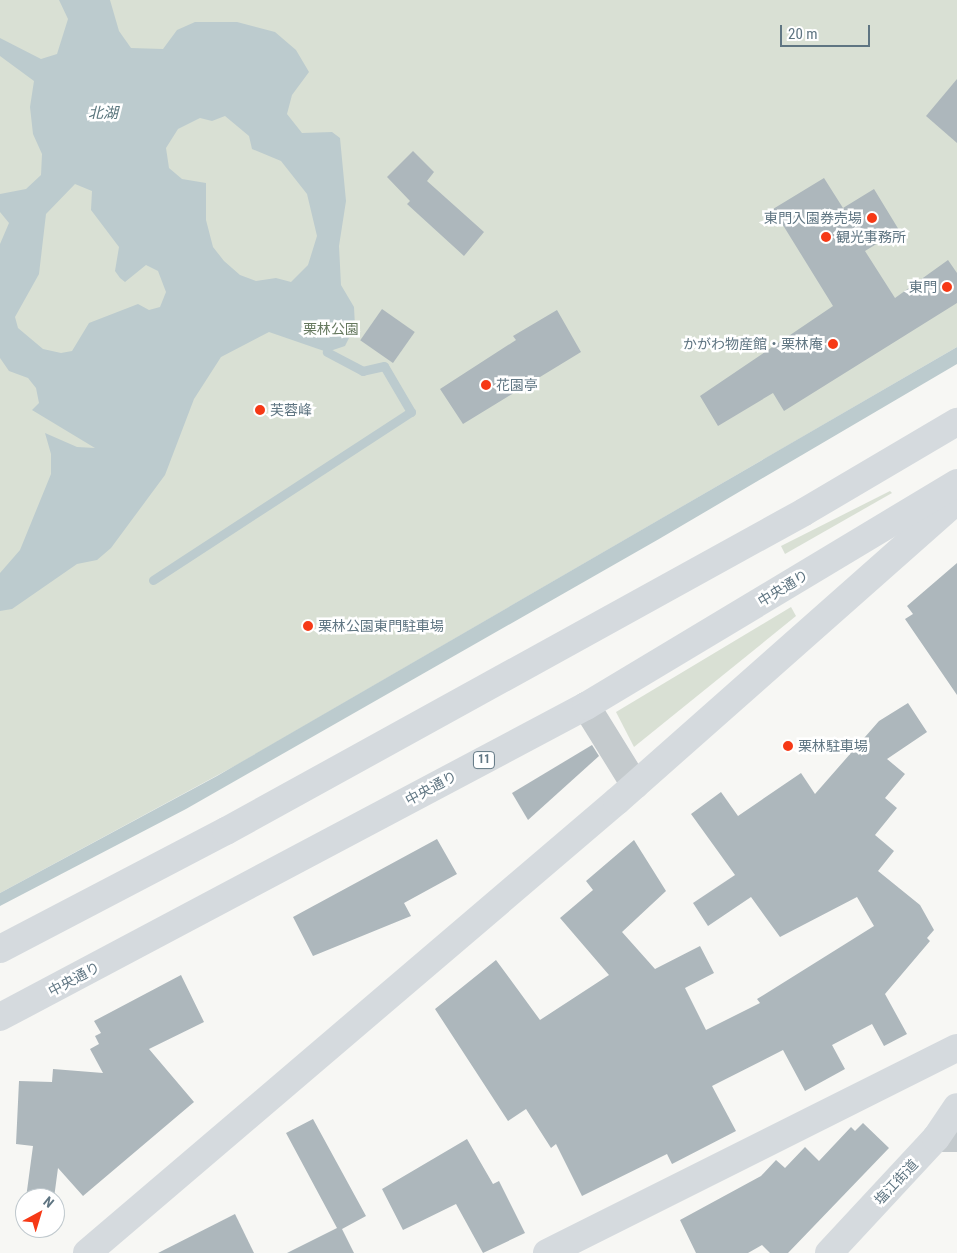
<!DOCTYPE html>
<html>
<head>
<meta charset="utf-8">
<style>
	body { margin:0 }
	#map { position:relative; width:957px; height:1253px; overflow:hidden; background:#f7f7f4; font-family:"Roboto Condensed","Noto Sans JP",sans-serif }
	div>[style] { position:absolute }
	.green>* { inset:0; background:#d9e0d4 }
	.water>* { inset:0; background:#bccbce }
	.stream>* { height:9px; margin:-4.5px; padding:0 4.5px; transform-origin:4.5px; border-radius:4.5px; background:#bccbce }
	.building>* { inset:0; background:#adb7bc; transform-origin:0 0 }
	.street>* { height:28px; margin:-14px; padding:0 14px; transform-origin:14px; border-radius:14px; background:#c4cacd }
	.secondary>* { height:28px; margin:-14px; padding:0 14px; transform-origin:14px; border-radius:14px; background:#d5dade }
	.highway>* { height:28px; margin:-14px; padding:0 14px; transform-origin:14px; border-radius:14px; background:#d5dade }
	.dots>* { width:14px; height:14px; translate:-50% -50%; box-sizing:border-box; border:2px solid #fff; border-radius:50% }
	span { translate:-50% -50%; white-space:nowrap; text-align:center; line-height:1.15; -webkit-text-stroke:5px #fff; paint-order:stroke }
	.shield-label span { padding:1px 4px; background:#fff; border:1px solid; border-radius:4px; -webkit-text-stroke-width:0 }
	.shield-label { font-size:12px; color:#5f7582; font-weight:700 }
	.poi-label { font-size:14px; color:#5f7582 }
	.right { translate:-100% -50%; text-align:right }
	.left { translate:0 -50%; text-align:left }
	.park-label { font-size:14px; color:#66795f }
	.street-label { font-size:14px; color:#5f7582 }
	.water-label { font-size:15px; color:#5a767d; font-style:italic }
	.north { position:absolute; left:15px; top:1188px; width:50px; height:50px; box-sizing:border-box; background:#fff; border:1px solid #bfc8cd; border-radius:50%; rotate:39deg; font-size:14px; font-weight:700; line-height:20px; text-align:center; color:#5f7582 }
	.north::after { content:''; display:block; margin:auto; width:18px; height:22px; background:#f63916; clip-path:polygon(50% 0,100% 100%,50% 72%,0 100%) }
	.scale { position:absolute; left:780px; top:25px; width:90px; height:22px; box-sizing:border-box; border:2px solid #5f7582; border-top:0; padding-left:6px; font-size:15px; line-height:18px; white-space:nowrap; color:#5f7582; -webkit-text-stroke:4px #fff; paint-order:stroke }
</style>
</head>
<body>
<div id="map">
	<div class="green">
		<div style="clip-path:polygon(0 0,957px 0,957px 347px,242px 762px,0 893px)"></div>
		<div style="clip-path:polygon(890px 491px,892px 493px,785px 554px,781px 546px)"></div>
		<div style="clip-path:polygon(791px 607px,796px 616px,634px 747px,616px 712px)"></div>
	</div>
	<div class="water">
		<div style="clip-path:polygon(evenodd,59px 0,110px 0,119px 31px,131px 48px,163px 49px,177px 30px,195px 22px,237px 22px,275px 32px,296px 50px,309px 72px,292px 95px,287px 114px,302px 133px,332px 132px,340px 138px,346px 201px,339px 246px,341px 285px,354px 307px,355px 326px,345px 346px,327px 352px,269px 332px,221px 357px,194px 399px,165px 475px,111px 548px,97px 560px,77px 564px,12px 609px,0 611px,0 573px,20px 550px,51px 474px,51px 454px,45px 433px,77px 447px,95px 448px,32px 410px,39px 403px,36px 388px,28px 378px,9px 371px,0 358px,0 244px,9px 223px,0 212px,0 194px,26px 189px,41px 175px,42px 154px,33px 134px,30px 107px,34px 81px,0 56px,0 38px,41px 59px,57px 54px,68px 19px,59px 0,225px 116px,249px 136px,252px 149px,281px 161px,307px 194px,317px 236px,308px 265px,291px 282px,276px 278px,256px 281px,240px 275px,224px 261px,213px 247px,206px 220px,206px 183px,182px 179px,169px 168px,166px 148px,178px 129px,200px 118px,212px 121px,225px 116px,59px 0,75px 184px,92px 191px,91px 210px,119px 247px,115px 271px,120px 278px,125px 282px,146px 265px,158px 271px,166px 292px,160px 307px,149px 310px,138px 304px,89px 323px,72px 351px,61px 353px,43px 349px,18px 328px,15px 317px,39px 274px,46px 214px,75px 184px)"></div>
		<div style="clip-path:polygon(957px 347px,957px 364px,659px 539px,186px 809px,0 906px,0 893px,217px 776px)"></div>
	</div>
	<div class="stream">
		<div style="left:153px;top:580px;width:308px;rotate:-33.1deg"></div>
		<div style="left:411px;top:412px;width:53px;rotate:-120.4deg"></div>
		<div style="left:384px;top:366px;width:22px;rotate:167deg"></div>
		<div style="left:363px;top:371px;width:41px;rotate:-152.2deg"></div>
	</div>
	<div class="building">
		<div style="clip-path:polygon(957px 79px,957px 143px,926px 116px)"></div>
		<div style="clip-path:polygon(413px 151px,434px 172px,427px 181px,484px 232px,464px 256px,407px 204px,410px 201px,387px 177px)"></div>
		<div style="clip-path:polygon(824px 178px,843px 208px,874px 189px,899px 230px,865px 251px,895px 298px,948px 260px,957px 273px,957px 303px,784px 411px,773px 393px,718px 426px,700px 396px,833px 306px,773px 209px)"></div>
		<div style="left:382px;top:309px;width:40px;height:38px;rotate:35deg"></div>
		<div style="clip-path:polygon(557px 310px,581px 352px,463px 424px,440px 389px,516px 340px,513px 336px)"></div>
		<div style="clip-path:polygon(957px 563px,957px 695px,905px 619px,913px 614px,907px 606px)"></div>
		<div style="clip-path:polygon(908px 703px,927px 732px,887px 759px,905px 774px,885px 798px,897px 808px,875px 835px,894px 851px,878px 871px,920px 905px,934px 930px,927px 938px,930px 941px,885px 994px,907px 1034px,884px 1046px,872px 1024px,832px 1045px,845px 1069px,805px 1091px,783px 1050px,712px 1086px,736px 1131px,672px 1164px,667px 1154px,582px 1196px,556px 1144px,551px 1148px,526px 1109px,508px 1121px,435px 1009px,496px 960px,540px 1020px,609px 975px,560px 918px,593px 890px,586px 881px,634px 840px,666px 891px,622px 932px,655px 969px,700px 946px,714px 973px,685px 988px,706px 1030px,760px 1003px,757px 999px,874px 926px,857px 897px,780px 937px,751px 897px,708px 926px,693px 903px,735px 875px,691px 814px,721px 792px,738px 816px,801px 773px,815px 794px,879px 721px)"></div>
		<div style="clip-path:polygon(592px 745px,599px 756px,528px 820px,512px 793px)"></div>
		<div style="clip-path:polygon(437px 839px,457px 874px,404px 903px,411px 916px,313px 956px,293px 917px)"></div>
		<div style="clip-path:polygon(181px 975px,204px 1022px,149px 1049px,194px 1102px,83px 1196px,58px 1168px,54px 1198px,26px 1198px,33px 1146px,16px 1144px,19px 1081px,52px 1082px,53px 1069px,103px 1073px,90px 1049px,99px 1044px,95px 1036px,101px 1033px,94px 1021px)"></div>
		<div style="clip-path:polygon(313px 1119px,366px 1216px,342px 1229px,354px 1253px,287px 1253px,337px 1228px,286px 1133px)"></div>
		<div style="clip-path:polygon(863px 1123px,889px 1148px,788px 1253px,770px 1253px,762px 1245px,748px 1253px,696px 1253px,680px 1220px,761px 1176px,776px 1160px,785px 1168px,805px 1147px,819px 1161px,851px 1127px,855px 1131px)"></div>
		<div style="clip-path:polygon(467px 1139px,493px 1184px,499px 1181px,525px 1233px,483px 1253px,456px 1204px,403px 1230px,382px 1189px)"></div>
		<div style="clip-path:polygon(235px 1214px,254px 1253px,158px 1253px)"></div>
	</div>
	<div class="street">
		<div style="left:586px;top:706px;width:93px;rotate:58.2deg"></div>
		<div style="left:936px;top:1138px;width:21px"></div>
	</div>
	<div class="secondary">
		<div style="left:87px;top:1253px;width:697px;rotate:-40.46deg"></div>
		<div style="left:617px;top:801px;width:454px;rotate:-41.5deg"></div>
		<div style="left:547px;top:1253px;width:458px;rotate:-26.6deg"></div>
		<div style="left:829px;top:1253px;width:157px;rotate:-47.1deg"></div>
		<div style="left:936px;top:1138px;width:37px;rotate:-56deg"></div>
	</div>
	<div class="highway">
		<div style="left:0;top:949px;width:255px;rotate:-27.6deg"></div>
		<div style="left:226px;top:831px;width:660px;rotate:-28.89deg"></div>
		<div style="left:804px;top:512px;width:178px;rotate:-30.5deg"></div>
		<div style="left:0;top:1017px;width:663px;rotate:-27.96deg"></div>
		<div style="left:586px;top:706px;width:433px;rotate:-31deg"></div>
	</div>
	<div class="dots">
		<div style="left:872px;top:218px;background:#f63916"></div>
		<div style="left:826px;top:237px;background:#f63916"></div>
		<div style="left:947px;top:287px;background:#f63916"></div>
		<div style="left:833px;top:344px;background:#f63916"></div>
		<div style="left:486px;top:385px;background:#f63916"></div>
		<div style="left:260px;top:410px;background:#f63916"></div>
		<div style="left:308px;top:626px;background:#f63916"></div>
		<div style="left:788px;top:746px;background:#f63916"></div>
	</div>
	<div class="shield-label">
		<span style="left:484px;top:760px">11</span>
	</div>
	<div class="poi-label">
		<span class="right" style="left:862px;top:218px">東門入園券売場</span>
		<span class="left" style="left:836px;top:237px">観光事務所</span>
		<span class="right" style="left:937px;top:287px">東門</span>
		<span class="right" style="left:823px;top:344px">かがわ物産館・栗林庵</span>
		<span class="left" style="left:496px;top:385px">花園亭</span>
		<span class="left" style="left:270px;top:410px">芙蓉峰</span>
		<span class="left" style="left:318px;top:626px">栗林公園東門駐車場</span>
		<span class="left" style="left:798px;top:746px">栗林駐車場</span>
	</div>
	<div class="park-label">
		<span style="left:331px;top:329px">栗林公園</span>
	</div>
	<div class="street-label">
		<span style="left:783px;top:588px;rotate:-31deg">中央通り</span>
		<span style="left:431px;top:788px;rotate:-28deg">中央通り</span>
		<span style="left:74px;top:979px;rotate:-28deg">中央通り</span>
		<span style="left:896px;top:1182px;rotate:-47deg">塩江街道</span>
	</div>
	<div class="water-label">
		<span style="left:103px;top:114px">北湖</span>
	</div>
	<div class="north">N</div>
	<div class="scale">20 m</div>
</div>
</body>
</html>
